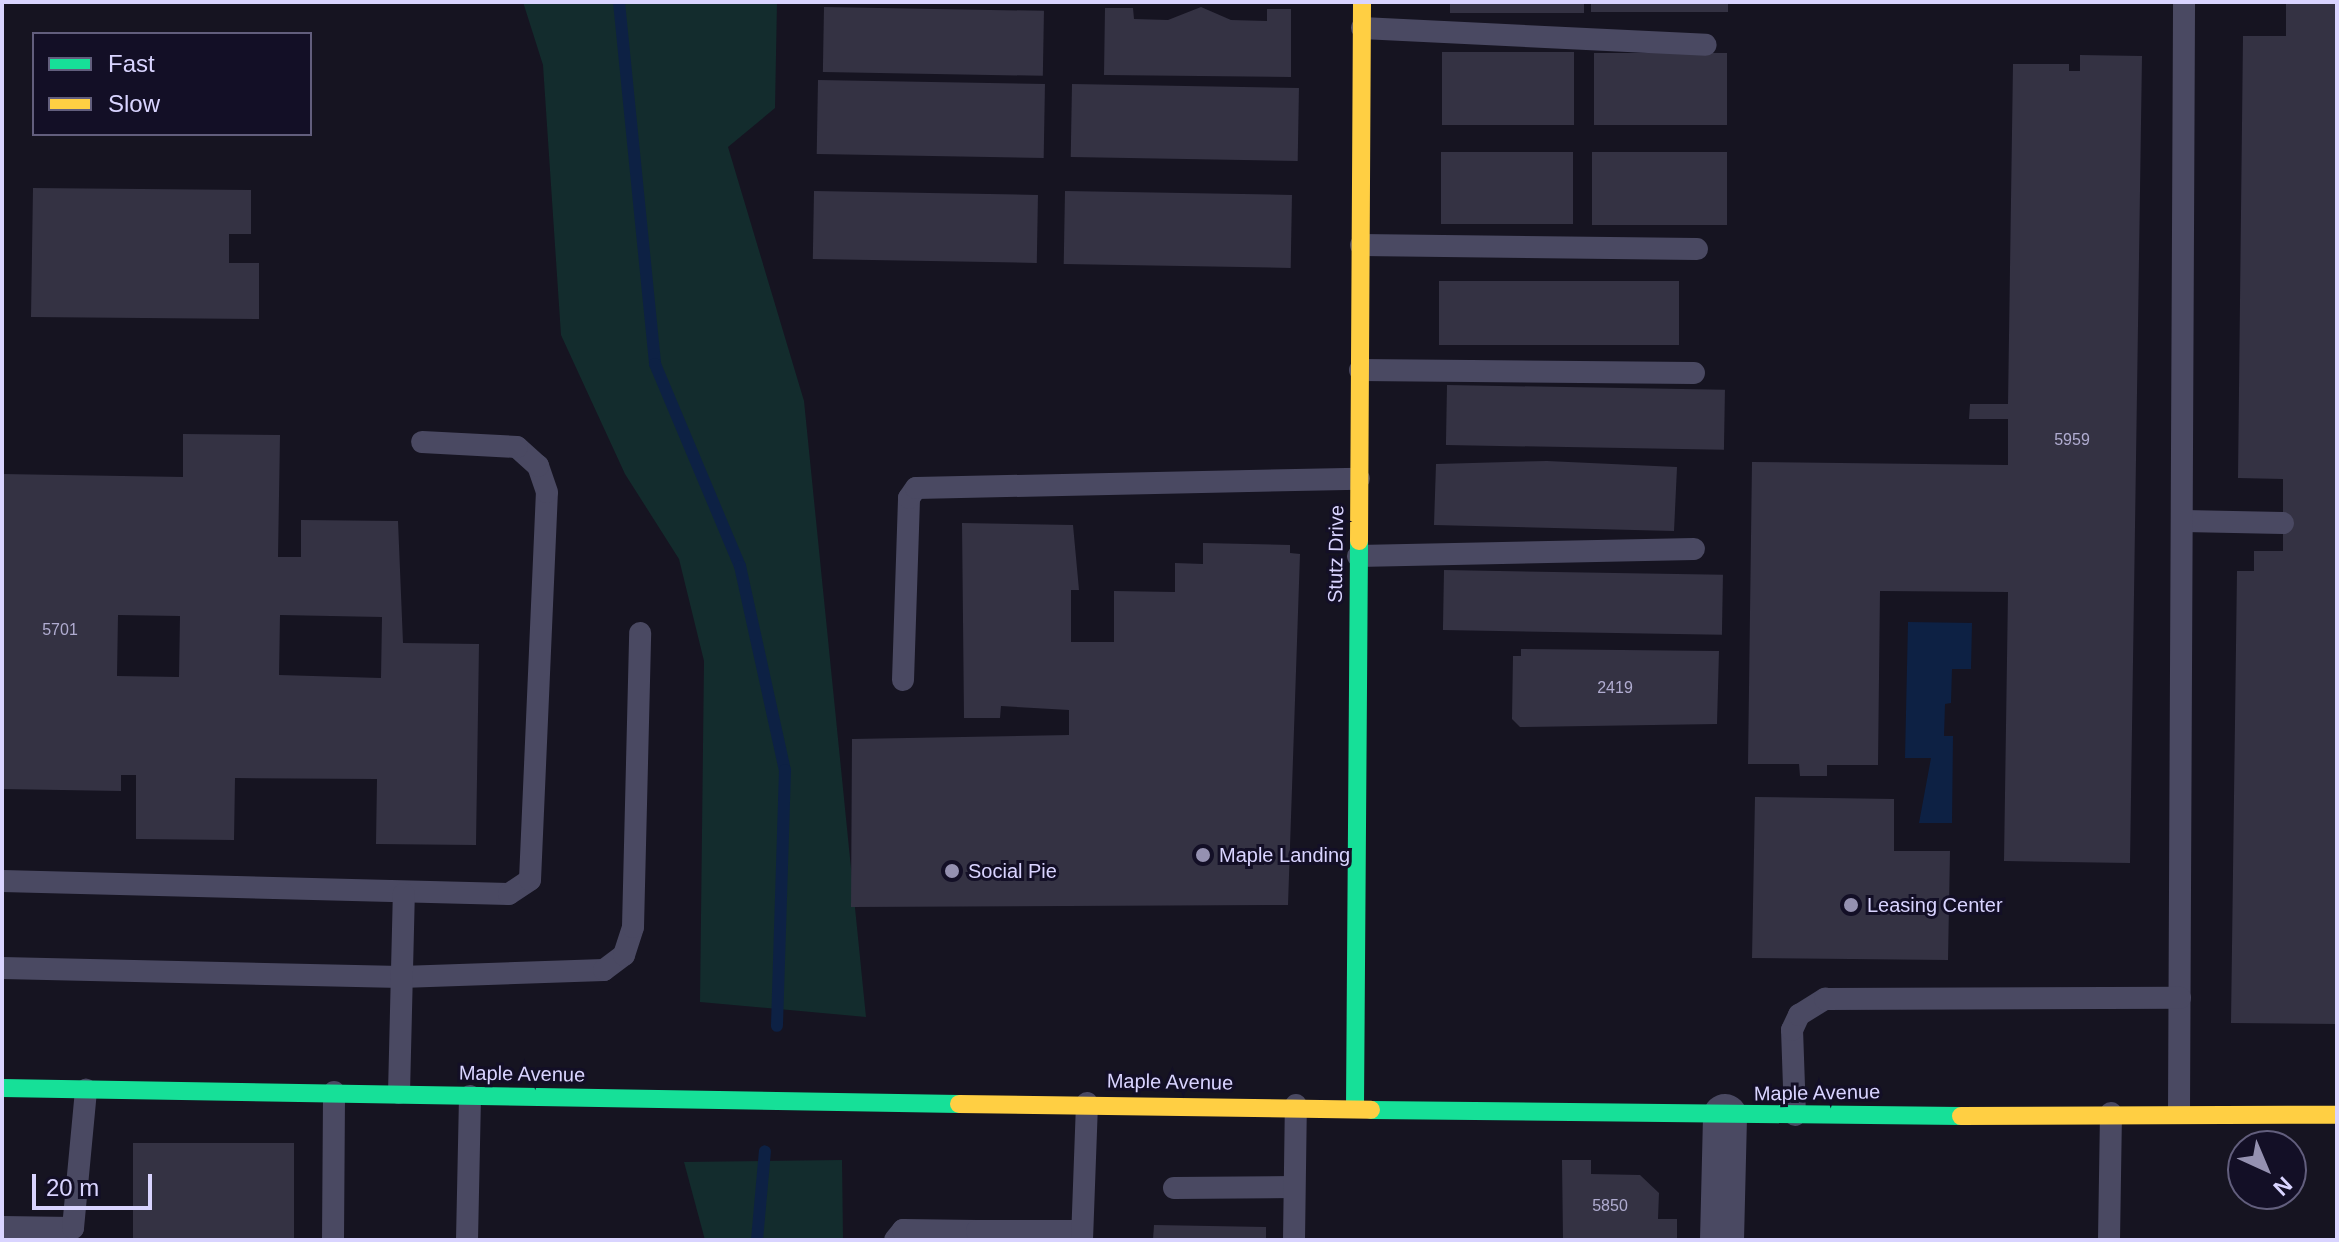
<!DOCTYPE html>
<html>
<head>
<meta charset="utf-8">
<style>
	body { margin:0 }
	#map { position:relative; width:2339px; height:1242px; overflow:hidden; background:#161421; font-family:Helvetica,sans-serif }
	div>[style] { position:absolute }
	.green>* { inset:0; background:#132c2d }
	.water>* { inset:0; background:#0d2144 }
	.stream>* { height:12px; margin:-6px; padding:0 6px; transform-origin:6px; border-radius:6px; background:#0d2144 }
	.building>* { inset:0; background:#343243; transform-origin:0 0 }
	.lane>* { height:22px; margin:-11px; padding:0 11px; transform-origin:11px; border-radius:11px; background:#4a4962 }
	.street>* { height:44px; margin:-22px; padding:0 22px; transform-origin:22px; border-radius:22px; background:#4a4962 }
	.fast>* { height:18px; margin:-9px; padding:0 9px; transform-origin:9px; border-radius:9px; background:#16e098 }
	.slow>* { height:18px; margin:-9px; padding:0 9px; transform-origin:9px; border-radius:9px; background:#ffcf43 }
	.dots>* { width:22px; height:22px; translate:-50% -50%; box-sizing:border-box; border:4px solid #130f26; border-radius:50% }
	span { translate:-50% -50%; white-space:nowrap; text-align:center; line-height:1.15; -webkit-text-stroke:6px #130f26; paint-order:stroke }
	.number-label { font-size:16px; color:#b0acd0 }
	.number-label span { -webkit-text-stroke-width:0 }
	.street-label { font-size:20px; color:#d9d4ff }
	.poi-label { font-size:20px; color:#d9d4ff }
	.left { translate:0 -50%; text-align:left }
	.frame { position:absolute; inset:0; border:4px solid #d9d4ff; pointer-events:none }
	.legend { position:absolute; left:32px; top:32px; width:280px; height:104px; box-sizing:border-box; background:#130f26; border:2px solid #625e7d; margin:0; padding:10px 14px; list-style:none; font-size:24px; color:#d9d4ff }
	.legend li { display:flex; align-items:center; gap:16px; height:40px }
	.legend b { width:40px; border:2px solid #625e7d }
	.north { position:absolute; left:2227px; top:1130px; width:80px; height:80px; box-sizing:border-box; background:#130f26; border:2px solid #625e7d; border-radius:50%; rotate:136deg; font-size:22px; font-weight:700; line-height:32px; text-align:center; color:#d9d4ff }
	.north::after { content:''; display:block; margin:auto; width:28px; height:36px; background:#9591b1; clip-path:polygon(50% 0,100% 100%,50% 72%,0 100%) }
	.scale { position:absolute; left:32px; top:1174px; width:120px; height:36px; box-sizing:border-box; border:4px solid #d9d4ff; border-top:0; padding-left:10px; font-size:24px; line-height:28px; white-space:nowrap; color:#d9d4ff; -webkit-text-stroke:6px #130f26; paint-order:stroke }
</style>
</head>
<body>
<div id="map">
	<div class="green">
		<div style="clip-path:polygon(523px 2px,777px 2px,775px 108px,728px 147px,804px 401px,866px 1017px,700px 1002px,704px 661px,679px 559px,625px 474px,561px 335px,543px 65px)"></div>
		<div style="clip-path:polygon(842px 1160px,843px 1240px,705px 1240px,684px 1162px)"></div>
	</div>
	<div class="water">
		<div style="clip-path:polygon(1908px 622px,1972px 623px,1971px 669px,1952px 669px,1951px 703px,1945px 704px,1944px 736px,1953px 736px,1952px 823px,1919px 823px,1931px 758px,1905px 758px)"></div>
	</div>
	<div class="stream">
		<div style="left:619px;top:2px;width:364px;rotate:84.3deg"></div>
		<div style="left:655px;top:364px;width:219px;rotate:67.2deg"></div>
		<div style="left:740px;top:566px;width:209px;rotate:77.6deg"></div>
		<div style="left:785px;top:770px;width:256px;rotate:91.8deg"></div>
		<div style="left:757px;top:1240px;width:89px;rotate:-84.9deg"></div>
	</div>
	<div class="building">
		<div style="left:1450px;top:2px;width:134px;height:11px"></div>
		<div style="left:1591px;top:2px;width:137px;height:10px"></div>
		<div style="clip-path:polygon(2286px 2px,2337px 2px,2337px 1024px,2231px 1023px,2237px 571px,2254px 571px,2254px 551px,2283px 551px,2283px 479px,2238px 478px,2243px 36px,2286px 36px)"></div>
		<div style="left:824px;top:7px;width:220px;height:65px;rotate:1deg"></div>
		<div style="clip-path:polygon(1201px 7px,1231px 20px,1267px 21px,1267px 9px,1291px 9px,1291px 77px,1104px 75px,1105px 8px,1133px 8px,1134px 19px,1168px 20px)"></div>
		<div style="left:1442px;top:52px;width:132px;height:73px"></div>
		<div style="left:1594px;top:53px;width:133px;height:72px"></div>
		<div style="clip-path:polygon(2080px 55px,2142px 56px,2130px 863px,2004px 861px,2008px 592px,1880px 591px,1878px 765px,1827px 765px,1827px 776px,1800px 776px,1799px 764px,1748px 764px,1752px 462px,2008px 465px,2008px 419px,1969px 419px,1970px 404px,2008px 404px,2013px 64px,2069px 64px,2069px 71px,2080px 71px)"></div>
		<div style="left:818px;top:80px;width:227px;height:74px;rotate:1deg"></div>
		<div style="left:1072px;top:84px;width:227px;height:73px;rotate:1deg"></div>
		<div style="left:1441px;top:152px;width:132px;height:72px"></div>
		<div style="left:1592px;top:152px;width:135px;height:73px"></div>
		<div style="clip-path:polygon(33px 188px,251px 190px,251px 234px,229px 234px,229px 263px,259px 263px,259px 319px,31px 317px)"></div>
		<div style="left:814px;top:191px;width:224px;height:68px;rotate:1deg"></div>
		<div style="left:1065px;top:191px;width:227px;height:73px;rotate:1deg"></div>
		<div style="left:1439px;top:281px;width:240px;height:64px"></div>
		<div style="left:1447px;top:385px;width:278px;height:60px;rotate:1deg"></div>
		<div style="clip-path:polygon(evenodd,183px 434px,280px 435px,278px 557px,301px 557px,301px 520px,398px 521px,403px 643px,479px 644px,476px 845px,376px 844px,377px 779px,235px 778px,234px 840px,136px 839px,136px 775px,121px 775px,121px 791px,2px 789px,2px 474px,183px 477px,183px 434px,118px 615px,180px 616px,179px 677px,117px 676px,118px 615px,183px 434px,280px 615px,382px 617px,381px 678px,279px 675px,280px 615px)"></div>
		<div style="clip-path:polygon(1547px 461px,1677px 467px,1674px 531px,1434px 525px,1436px 464px)"></div>
		<div style="clip-path:polygon(962px 523px,1073px 525px,1079px 590px,1071px 590px,1071px 642px,1114px 642px,1114px 591px,1175px 592px,1175px 563px,1203px 564px,1203px 543px,1290px 545px,1290px 553px,1300px 554px,1288px 905px,851px 907px,852px 739px,1069px 735px,1069px 710px,1001px 706px,1000px 718px,964px 718px)"></div>
		<div style="left:1444px;top:570px;width:279px;height:60px;rotate:1deg"></div>
		<div style="clip-path:polygon(1521px 649px,1719px 651px,1717px 724px,1520px 727px,1512px 719px,1513px 656px,1521px 656px)"></div>
		<div style="clip-path:polygon(1755px 797px,1894px 799px,1894px 851px,1950px 851px,1948px 960px,1752px 958px)"></div>
		<div style="left:133px;top:1143px;width:161px;height:97px"></div>
		<div style="clip-path:polygon(1562px 1160px,1591px 1160px,1591px 1174px,1640px 1175px,1659px 1193px,1658px 1219px,1677px 1219px,1677px 1240px,1563px 1240px)"></div>
		<div style="clip-path:polygon(1154px 1225px,1266px 1227px,1266px 1240px,1153px 1240px)"></div>
	</div>
	<div class="lane">
		<div style="left:1362px;top:28px;width:344px;rotate:2.8deg"></div>
		<div style="left:1361px;top:245px;width:336px;rotate:0.7deg"></div>
		<div style="left:1360px;top:370px;width:334px;rotate:0.5deg"></div>
		<div style="left:2184px;top:521px;width:99px;rotate:1.2deg"></div>
		<div style="left:1358px;top:556px;width:336px;rotate:-1.2deg"></div>
		<div style="left:903px;top:680px;width:182px;rotate:-88.1deg"></div>
		<div style="left:909px;top:498px;width:12px;rotate:-55deg"></div>
		<div style="left:916px;top:488px;width:443px;rotate:-1.2deg"></div>
		<div style="left:2px;top:881px;width:507px;rotate:1.47deg"></div>
		<div style="left:509px;top:894px;width:25px;rotate:-34deg"></div>
		<div style="left:530px;top:880px;width:388px;rotate:-87.5deg"></div>
		<div style="left:547px;top:492px;width:28px;rotate:-109deg"></div>
		<div style="left:538px;top:466px;width:28px;rotate:-138deg"></div>
		<div style="left:517px;top:447px;width:95px;rotate:-177deg"></div>
		<div style="left:2px;top:968px;width:399px;rotate:1.3deg"></div>
		<div style="left:401px;top:977px;width:203px;rotate:-2deg"></div>
		<div style="left:604px;top:970px;width:25px;rotate:-37deg"></div>
		<div style="left:624px;top:955px;width:29px;rotate:-72deg"></div>
		<div style="left:633px;top:927px;width:294px;rotate:-88.6deg"></div>
		<div style="left:399px;top:1093px;width:199px;rotate:-88.6deg"></div>
		<div style="left:2179px;top:1112px;width:1110px;rotate:-89.74deg"></div>
		<div style="left:1795px;top:1115px;width:85px;rotate:-92deg"></div>
		<div style="left:1792px;top:1030px;width:17px;rotate:-65deg"></div>
		<div style="left:1799px;top:1015px;width:31px;rotate:-32deg"></div>
		<div style="left:1825px;top:999px;width:355px;rotate:-0.2deg"></div>
		<div style="left:1174px;top:1188px;width:120px;rotate:-0.5deg"></div>
		<div style="left:2px;top:1227px;width:71px;rotate:0.8deg"></div>
		<div style="left:73px;top:1228px;width:139px;rotate:-84.6deg"></div>
		<div style="left:333px;top:1240px;width:148px;rotate:-89.6deg"></div>
		<div style="left:467px;top:1240px;width:144px;rotate:-88.8deg"></div>
		<div style="left:895px;top:1240px;width:13px;rotate:-51deg"></div>
		<div style="left:903px;top:1230px;width:74px;rotate:0.8deg"></div>
		<div style="left:977px;top:1240px;width:9px;rotate:-90deg"></div>
		<div style="left:977px;top:1231px;width:105px"></div>
		<div style="left:1082px;top:1240px;width:137px;rotate:-87.9deg"></div>
		<div style="left:1294px;top:1240px;width:135px;rotate:-89.2deg"></div>
		<div style="left:2109px;top:1240px;width:127px;rotate:-89.1deg"></div>
	</div>
	<div class="street">
		<div style="left:1722px;top:1240px;width:124px;rotate:-88.6deg"></div>
	</div>
	<div class="fast">
		<div style="left:2px;top:1088px;width:957px;rotate:0.96deg"></div>
		<div style="left:1355px;top:1106px;width:565px;rotate:-89.59deg"></div>
		<div style="left:1371px;top:1110px;width:590px;rotate:0.58deg"></div>
	</div>
	<div class="slow">
		<div style="left:1359px;top:541px;width:539px;rotate:-89.68deg"></div>
		<div style="left:959px;top:1104px;width:412px;rotate:0.8deg"></div>
		<div style="left:1961px;top:1116px;width:376px;rotate:-0.2deg"></div>
	</div>
	<div class="dots">
		<div style="left:1203px;top:855px;background:#9591b1"></div>
		<div style="left:952px;top:871px;background:#9591b1"></div>
		<div style="left:1851px;top:905px;background:#9591b1"></div>
	</div>
	<div class="number-label">
		<span style="left:2072px;top:440px">5959</span>
		<span style="left:60px;top:630px">5701</span>
		<span style="left:1615px;top:688px">2419</span>
		<span style="left:1610px;top:1206px">5850</span>
	</div>
	<div class="street-label">
		<span style="left:1336px;top:554px;rotate:-89deg">Stutz Drive</span>
		<span style="left:522px;top:1074px;rotate:1deg">Maple Avenue</span>
		<span style="left:1170px;top:1082px;rotate:1deg">Maple Avenue</span>
		<span style="left:1817px;top:1093px;rotate:-1deg">Maple Avenue</span>
	</div>
	<div class="poi-label">
		<span class="left" style="left:1219px;top:855px">Maple Landing</span>
		<span class="left" style="left:968px;top:871px">Social Pie</span>
		<span class="left" style="left:1867px;top:905px">Leasing Center</span>
	</div>
	<div class="frame"></div>
	<ul class="legend">
	<li><b style="height:10px;background:#16e098"></b>Fast</li>
	<li><b style="height:10px;background:#ffcf43"></b>Slow</li>
	</ul>
	<div class="north">N</div>
	<div class="scale">20 m</div>
</div>
</body>
</html>
